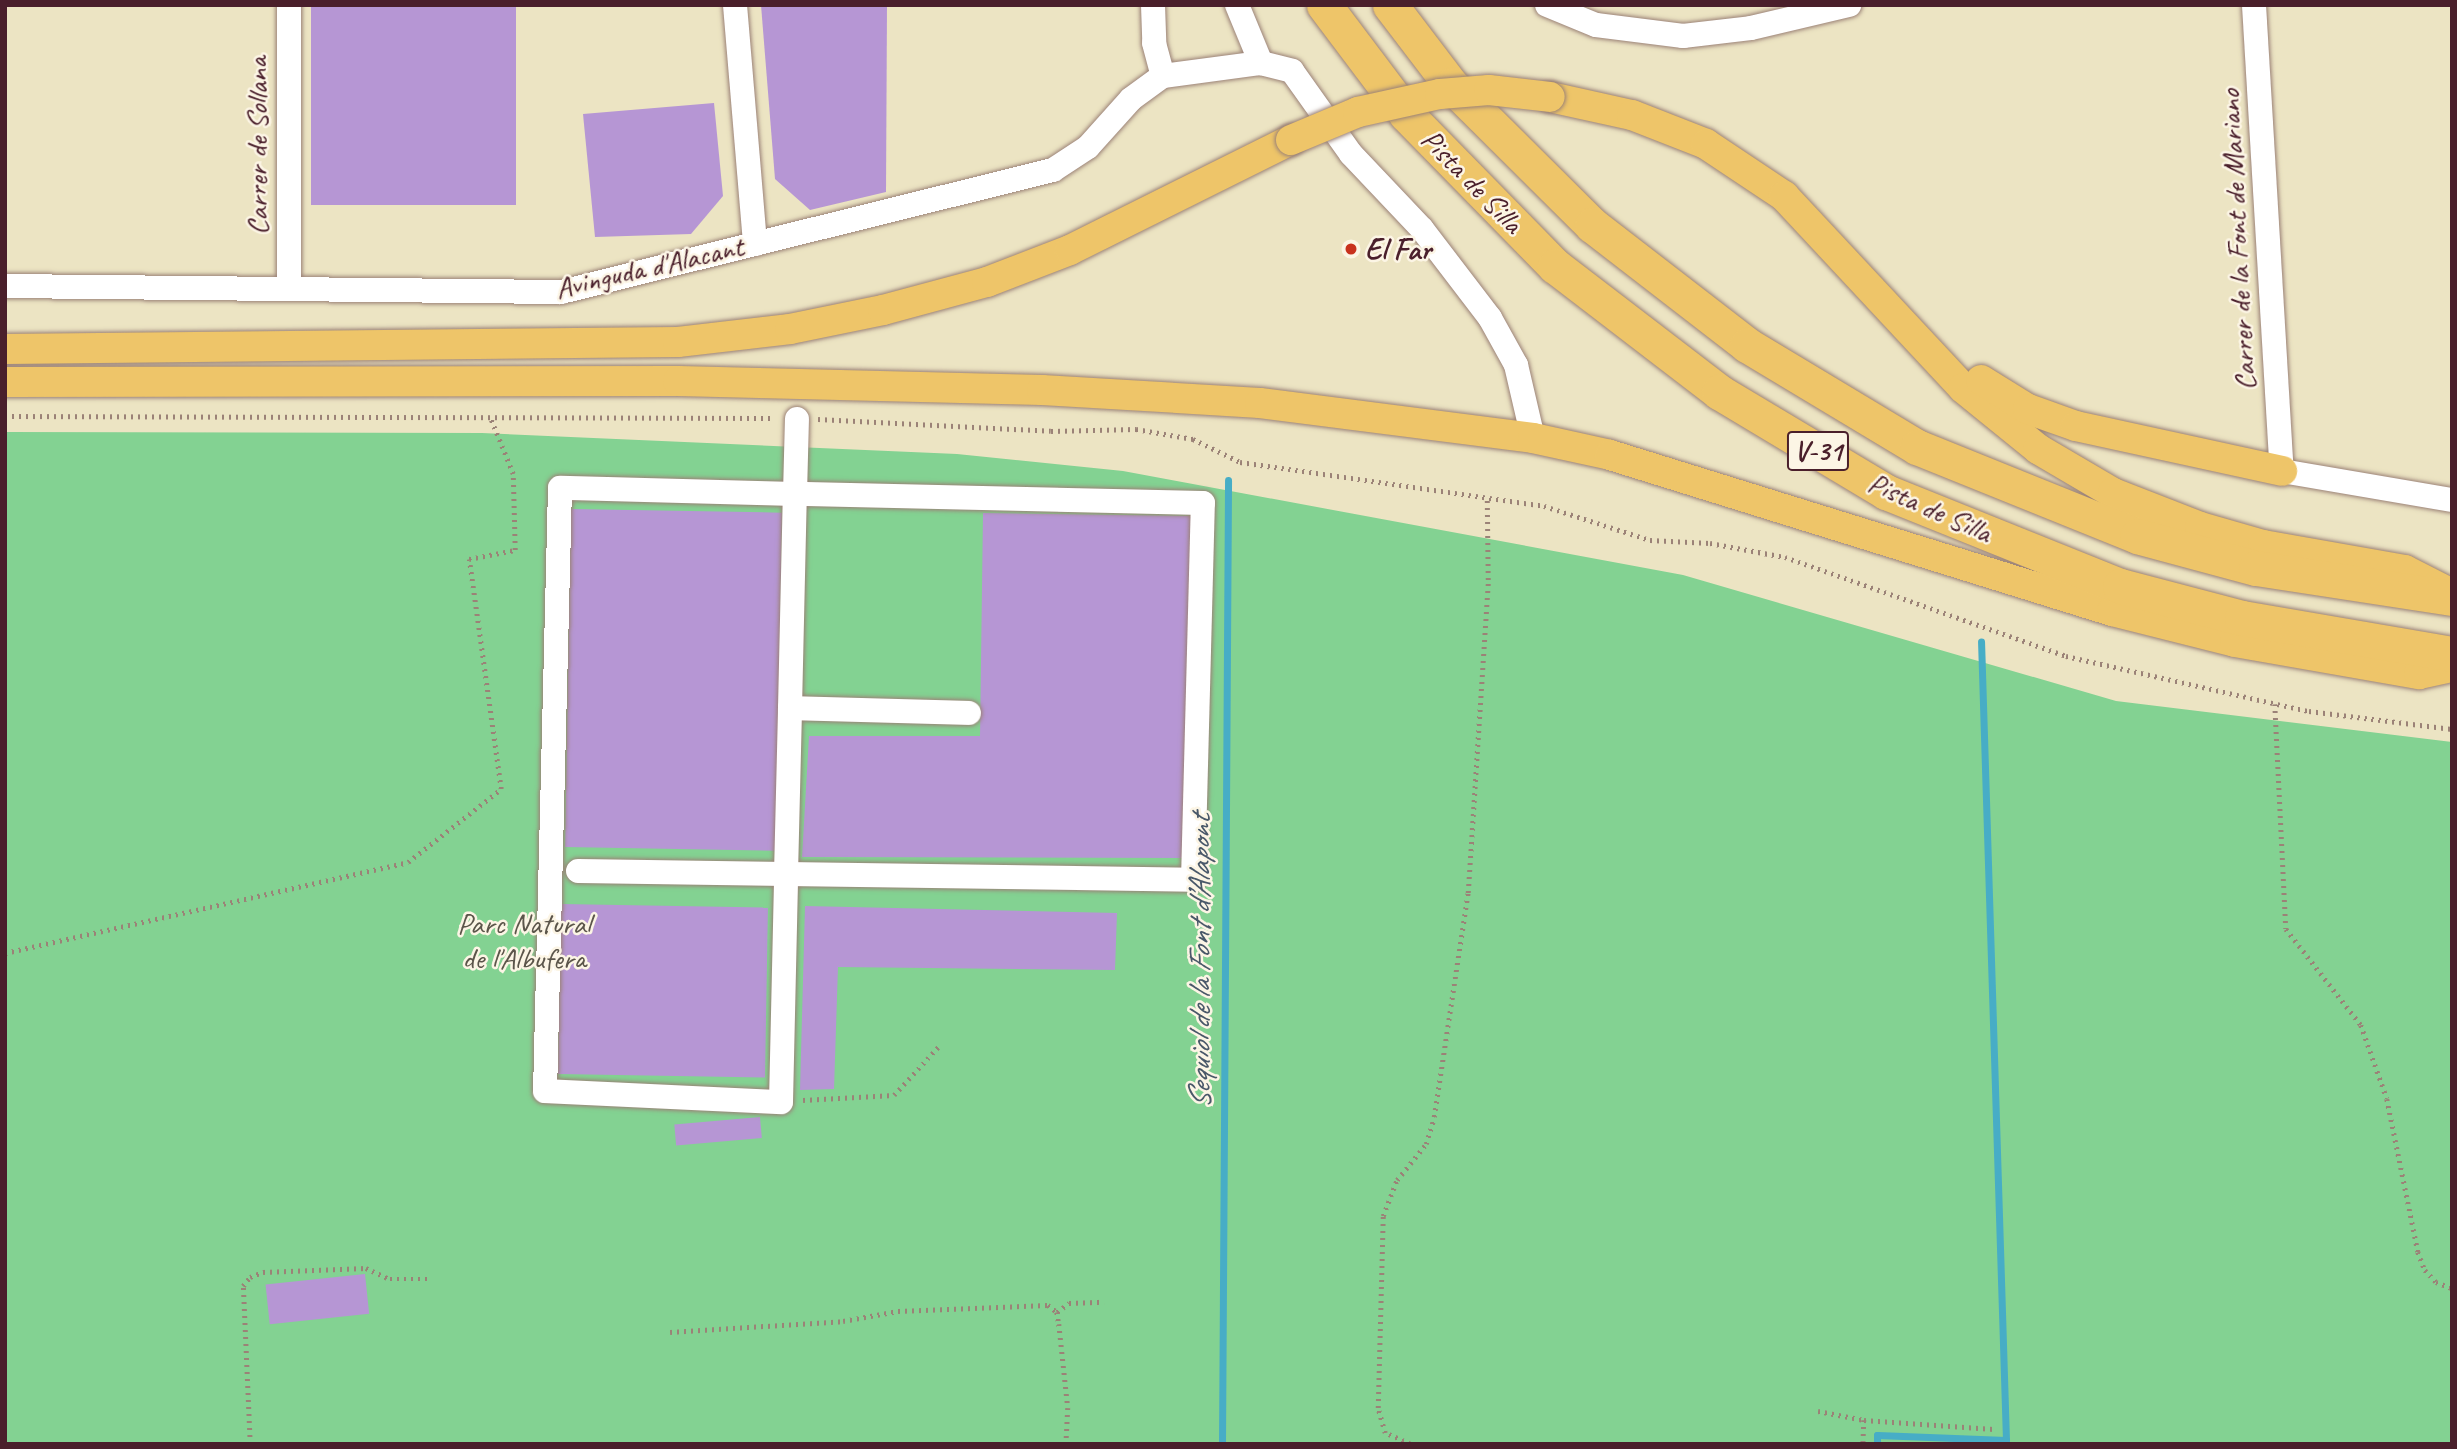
<!DOCTYPE html>
<html>
<head>
<meta charset="utf-8">
<style>
	body { margin:0 }
	#map { position:relative; width:2457px; height:1449px; overflow:hidden; background:#ece4c3; font-family:Caveat,sans-serif }
	div>[style] { position:absolute }
	.green>* { inset:0; background:#83d292 }
	.stream>* { height:7px; margin:-3.5px; padding:0 3.5px; transform-origin:3.5px; border-radius:3.5px; background:#47adc6 }
	.building>* { inset:0; background:#b696d4; transform-origin:0 0 }
	.path>* { height:4.5px; margin-top:-2.25px; transform-origin:0; background:repeating-linear-gradient(90deg,#9b8277 0 2px,transparent 0 7px) }
	.roads { filter:drop-shadow(0 0 2px #9b8277) drop-shadow(0 0 2px #9b8277) }
	.minor>* { height:24px; margin:-12px; padding:0 12px; transform-origin:12px; border-radius:12px; background:#fff }
	.major>* { height:30px; margin:-15px; padding:0 15px; transform-origin:15px; border-radius:15px; background:#eec569 }
	.highway>* { height:35px; margin:-17.5px; padding:0 17.5px; transform-origin:17.5px; border-radius:17.5px; background:#eec569 }
	.bridges { filter:drop-shadow(0 0 2px #9b8277) drop-shadow(0 0 2px #9b8277) }
	.major-bridge>* { height:30px; margin:-15px; padding:0 15px; transform-origin:15px; border-radius:15px; background:#eec569 }
	.dots>* { width:19px; height:19px; translate:-50% -50%; box-sizing:border-box; border:4px solid #fcf5e5; border-radius:50% }
	span { translate:-50% -50%; white-space:nowrap; text-align:center; line-height:1.15; -webkit-text-stroke:5px #fcf5e5; paint-order:stroke }
	.shield-label span { padding:2px 5px; background:#fcf5e5; border:2px solid; border-radius:5px; -webkit-text-stroke-width:0 }
	.shield-label { font-size:28px; color:#4a1f2b; font-weight:700 }
	.street-label { font-size:30px; color:#4a1f2b }
	.poi-label { font-size:30px; color:#4a1f2b; font-weight:700 }
	.left { translate:0 -50%; text-align:left }
	.park-label { font-size:30px; color:#5b554a }
	.water-label { font-size:32px; color:#495869; font-style:italic }
	.frame { position:absolute; inset:0; border:7px solid #4a1f2b; pointer-events:none }
</style>
</head>
<body>
<div id="map">
	<div class="green">
		<div style="clip-path:polygon(5px 432px,482px 433px,957px 454px,1123px 471px,1683px 575px,2116px 701px,2452px 742px,2452px 1444px,5px 1444px)"></div>
	</div>
	<div class="stream">
		<div style="left:1222px;top:1444px;width:964px;rotate:-89.64deg"></div>
		<div style="left:1877px;top:1444px;width:9px;rotate:-90deg"></div>
		<div style="left:1877px;top:1435px;width:129px;rotate:2.2deg"></div>
		<div style="left:2006px;top:1440px;width:799px;rotate:-91.79deg"></div>
	</div>
	<div class="building">
		<div style="left:311px;top:5px;width:205px;height:200px"></div>
		<div style="clip-path:polygon(761px 5px,887px 5px,886px 192px,810px 210px,775px 179px)"></div>
		<div style="clip-path:polygon(714px 103px,723px 196px,691px 234px,595px 237px,583px 114px)"></div>
		<div style="left:571px;top:509px;width:211px;height:338px;rotate:1deg"></div>
		<div style="clip-path:polygon(983px 513px,1194px 516px,1185px 858px,802px 857px,809px 736px,980px 736px)"></div>
		<div style="left:561px;top:904px;width:207px;height:170px;rotate:1deg"></div>
		<div style="clip-path:polygon(805px 906px,1117px 913px,1115px 970px,838px 967px,834px 1089px,800px 1090px)"></div>
		<div style="left:760px;top:1117px;width:21px;height:86px;rotate:85deg"></div>
		<div style="left:365px;top:1274px;width:40px;height:100px;rotate:84deg"></div>
	</div>
	<div class="path">
		<div style="left:5px;top:416px;width:769px;rotate:0.15deg"></div>
		<div style="left:818px;top:419px;width:233px;rotate:2.9deg"></div>
		<div style="left:1051px;top:431px;width:85px;rotate:-1.3deg"></div>
		<div style="left:1136px;top:429px;width:58px;rotate:10deg"></div>
		<div style="left:1193px;top:439px;width:52px;rotate:26.1deg"></div>
		<div style="left:1240px;top:462px;width:307px;rotate:8.2deg"></div>
		<div style="left:1544px;top:506px;width:111px;rotate:17.8deg"></div>
		<div style="left:1650px;top:540px;width:60px;rotate:2.9deg"></div>
		<div style="left:1710px;top:543px;width:76px;rotate:10.6deg"></div>
		<div style="left:1785px;top:557px;width:298px;rotate:19.4deg"></div>
		<div style="left:2066px;top:656px;width:249px;rotate:12.8deg"></div>
		<div style="left:2309px;top:711px;width:144px;rotate:7.2deg"></div>
		<div style="left:2275px;top:704px;width:225px;rotate:87.2deg"></div>
		<div style="left:2286px;top:929px;width:122px;rotate:52deg"></div>
		<div style="left:2361px;top:1025px;width:78px;rotate:70.6deg"></div>
		<div style="left:2387px;top:1099px;width:156px;rotate:78.5deg"></div>
		<div style="left:2418px;top:1252px;width:19px;rotate:69deg"></div>
		<div style="left:2425px;top:1270px;width:16px;rotate:47deg"></div>
		<div style="left:2436px;top:1282px;width:17px;rotate:21deg"></div>
		<div style="left:5px;top:953px;width:413px;rotate:-12.7deg"></div>
		<div style="left:408px;top:862px;width:118px;rotate:-38.1deg"></div>
		<div style="left:501px;top:789px;width:232px;rotate:-97.9deg"></div>
		<div style="left:469px;top:559px;width:47px;rotate:-11.1deg"></div>
		<div style="left:515px;top:550px;width:76px;rotate:-91.5deg"></div>
		<div style="left:513px;top:474px;width:61px;rotate:-112deg"></div>
		<div style="left:803px;top:1100px;width:91px;rotate:-3.1deg"></div>
		<div style="left:894px;top:1095px;width:67px;rotate:-47.4deg"></div>
		<div style="left:1057px;top:1312px;width:15px;rotate:-37deg"></div>
		<div style="left:1069px;top:1303px;width:35px;rotate:-2deg"></div>
		<div style="left:670px;top:1332px;width:173px;rotate:-3.6deg"></div>
		<div style="left:843px;top:1321px;width:56px;rotate:-10.3deg"></div>
		<div style="left:898px;top:1311px;width:150px;rotate:-2.3deg"></div>
		<div style="left:1048px;top:1305px;width:11px;rotate:38deg"></div>
		<div style="left:1057px;top:1312px;width:12px;rotate:81deg"></div>
		<div style="left:1059px;top:1324px;width:84px;rotate:83.9deg"></div>
		<div style="left:1068px;top:1408px;width:36px;rotate:93deg"></div>
		<div style="left:1818px;top:1411px;width:47px;rotate:11.1deg"></div>
		<div style="left:1864px;top:1420px;width:24px;rotate:92deg"></div>
		<div style="left:1864px;top:1420px;width:130px;rotate:4deg"></div>
		<div style="left:250px;top:1444px;width:158px;rotate:-92.5deg"></div>
		<div style="left:243px;top:1286px;width:11px;rotate:-52deg"></div>
		<div style="left:250px;top:1277px;width:14px;rotate:-21deg"></div>
		<div style="left:263px;top:1272px;width:103px;rotate:-2.2deg"></div>
		<div style="left:366px;top:1268px;width:26px;rotate:25deg"></div>
		<div style="left:390px;top:1279px;width:40px"></div>
		<div style="left:1410px;top:1444px;width:27px;rotate:-156deg"></div>
		<div style="left:1385px;top:1433px;width:26px;rotate:-106deg"></div>
		<div style="left:1378px;top:1408px;width:192px;rotate:-88.5deg"></div>
		<div style="left:1383px;top:1216px;width:39px;rotate:-69deg"></div>
		<div style="left:1397px;top:1180px;width:46px;rotate:-51.1deg"></div>
		<div style="left:1426px;top:1144px;width:28px;rotate:-73deg"></div>
		<div style="left:1434px;top:1117px;width:227px;rotate:-81.4deg"></div>
		<div style="left:1468px;top:893px;width:314px;rotate:-86.3deg"></div>
		<div style="left:1488px;top:580px;width:81px;rotate:-90.7deg"></div>
	</div>
	<div class="roads">
		<div class="minor">
			<div style="left:289px;top:5px;width:282px;rotate:90deg"></div>
			<div style="left:735px;top:5px;width:240px;rotate:85.2deg"></div>
			<div style="left:1153px;top:5px;width:38px;rotate:88deg"></div>
			<div style="left:1154px;top:43px;width:34px;rotate:75deg"></div>
			<div style="left:1163px;top:76px;width:99px;rotate:-7.6deg"></div>
			<div style="left:1261px;top:63px;width:32px;rotate:14deg"></div>
			<div style="left:1292px;top:71px;width:102px;rotate:54.6deg"></div>
			<div style="left:1351px;top:154px;width:103px;rotate:46.6deg"></div>
			<div style="left:1422px;top:229px;width:112px;rotate:52.6deg"></div>
			<div style="left:1490px;top:318px;width:54px;rotate:61deg"></div>
			<div style="left:1516px;top:365px;width:75px;rotate:76.9deg"></div>
			<div style="left:1237px;top:5px;width:63px;rotate:67.5deg"></div>
			<div style="left:1547px;top:5px;width:53px;rotate:22.2deg"></div>
			<div style="left:1596px;top:25px;width:88px;rotate:7.2deg"></div>
			<div style="left:1683px;top:36px;width:68px;rotate:-6.7deg"></div>
			<div style="left:1751px;top:28px;width:101px;rotate:-13.2deg"></div>
			<div style="left:2254px;top:5px;width:467px;rotate:86.6deg"></div>
			<div style="left:2282px;top:471px;width:172px;rotate:9.7deg"></div>
			<div style="left:5px;top:286px;width:556px;rotate:0.62deg"></div>
			<div style="left:561px;top:292px;width:507px;rotate:-13.93deg"></div>
			<div style="left:1053px;top:170px;width:42px;rotate:-33.3deg"></div>
			<div style="left:1088px;top:147px;width:64px;rotate:-48.1deg"></div>
			<div style="left:1131px;top:99px;width:39px;rotate:-36deg"></div>
			<div style="left:790px;top:708px;width:179px;rotate:1.6deg"></div>
			<div style="left:578px;top:871px;width:208px;rotate:0.8deg"></div>
			<div style="left:786px;top:874px;width:407px;rotate:0.8deg"></div>
			<div style="left:1193px;top:880px;width:377px;rotate:-88.5deg"></div>
			<div style="left:1203px;top:503px;width:408px;rotate:-178.7deg"></div>
			<div style="left:795px;top:494px;width:235px;rotate:-178.5deg"></div>
			<div style="left:560px;top:488px;width:603px;rotate:91.42deg"></div>
			<div style="left:545px;top:1091px;width:236px;rotate:2.7deg"></div>
			<div style="left:781px;top:1102px;width:228px;rotate:-88.7deg"></div>
			<div style="left:786px;top:874px;width:166px;rotate:-88.6deg"></div>
			<div style="left:790px;top:708px;width:214px;rotate:-88.7deg"></div>
			<div style="left:795px;top:494px;width:75px;rotate:-88.5deg"></div>
		</div>
		<div class="major">
			<div style="left:1550px;top:97px;width:84px;rotate:12.4deg"></div>
			<div style="left:1632px;top:115px;width:79px;rotate:21.4deg"></div>
			<div style="left:1706px;top:144px;width:94px;rotate:33.7deg"></div>
			<div style="left:1784px;top:196px;width:262px;rotate:47deg"></div>
			<div style="left:1963px;top:388px;width:97px;rotate:39.1deg"></div>
			<div style="left:2038px;top:449px;width:87px;rotate:30.4deg"></div>
			<div style="left:2113px;top:493px;width:93px;rotate:21.3deg"></div>
			<div style="left:2200px;top:527px;width:66px;rotate:15.9deg"></div>
			<div style="left:2263px;top:545px;width:144px;rotate:10deg"></div>
			<div style="left:2405px;top:570px;width:48px;rotate:27.1deg"></div>
			<div style="left:5px;top:349px;width:673px;rotate:-0.6deg"></div>
			<div style="left:678px;top:342px;width:113px;rotate:-6.6deg"></div>
			<div style="left:790px;top:329px;width:95px;rotate:-11.5deg"></div>
			<div style="left:883px;top:310px;width:108px;rotate:-15.1deg"></div>
			<div style="left:987px;top:282px;width:89px;rotate:-21.1deg"></div>
			<div style="left:1070px;top:250px;width:247px;rotate:-26.5deg"></div>
			<div style="left:1981px;top:380px;width:55px;rotate:31.7deg"></div>
			<div style="left:2028px;top:409px;width:51px;rotate:19.5deg"></div>
			<div style="left:2076px;top:426px;width:211px;rotate:12.3deg"></div>
			<div style="left:5px;top:382px;width:673px;rotate:-0.09deg"></div>
			<div style="left:678px;top:381px;width:364px;rotate:1.4deg"></div>
			<div style="left:1042px;top:390px;width:218px;rotate:3.4deg"></div>
			<div style="left:1260px;top:403px;width:275px;rotate:7.3deg"></div>
			<div style="left:1533px;top:438px;width:79px;rotate:12.4deg"></div>
			<div style="left:1610px;top:455px;width:526px;rotate:17.26deg"></div>
			<div style="left:2112px;top:611px;width:127px;rotate:14.1deg"></div>
			<div style="left:2235px;top:642px;width:187px;rotate:9.9deg"></div>
			<div style="left:2419px;top:674px;width:34px;rotate:-12deg"></div>
		</div>
		<div class="highway">
			<div style="left:1324px;top:5px;width:136px;rotate:53deg"></div>
			<div style="left:1406px;top:114px;width:213px;rotate:45.6deg"></div>
			<div style="left:1555px;top:266px;width:207px;rotate:37.5deg"></div>
			<div style="left:1719px;top:392px;width:195px;rotate:30.9deg"></div>
			<div style="left:1886px;top:492px;width:252px;rotate:21.9deg"></div>
			<div style="left:2120px;top:586px;width:126px;rotate:14.7deg"></div>
			<div style="left:2242px;top:618px;width:213px;rotate:9.7deg"></div>
			<div style="left:1390px;top:5px;width:101px;rotate:52.7deg"></div>
			<div style="left:1451px;top:85px;width:199px;rotate:44.8deg"></div>
			<div style="left:1592px;top:225px;width:196px;rotate:37.7deg"></div>
			<div style="left:1747px;top:345px;width:198px;rotate:31deg"></div>
			<div style="left:1917px;top:447px;width:237px;rotate:22deg"></div>
			<div style="left:2137px;top:536px;width:123px;rotate:15.1deg"></div>
			<div style="left:2256px;top:568px;width:198px;rotate:8.7deg"></div>
		</div>
	</div>
	<div class="bridges">
		<div class="major-bridge">
			<div style="left:1291px;top:140px;width:73px;rotate:-22.7deg"></div>
			<div style="left:1358px;top:112px;width:84px;rotate:-12.4deg"></div>
			<div style="left:1440px;top:94px;width:49px;rotate:-4.7deg"></div>
			<div style="left:1489px;top:90px;width:61px;rotate:6.5deg"></div>
		</div>
	</div>
	<div class="dots">
		<div style="left:1351px;top:249px;background:#c8321e"></div>
	</div>
	<div class="shield-label">
		<span style="left:1818px;top:451px">V-31</span>
	</div>
	<div class="street-label">
		<span style="left:257px;top:146px;rotate:-90deg">Carrer de Sollana</span>
		<span style="left:1472px;top:181px;rotate:46deg">Pista de Silla</span>
		<span style="left:2237px;top:240px;rotate:-93deg">Carrer de la Font de Mariano</span>
		<span style="left:649px;top:267px;rotate:-13deg">Avinguda d'Alacant</span>
		<span style="left:1930px;top:507px;rotate:24deg">Pista de Silla</span>
	</div>
	<div class="poi-label">
		<span class="left" style="left:1365px;top:249px">El Far</span>
	</div>
	<div class="park-label">
		<span style="left:524px;top:940px">Parc Natural<br>de l'Albufera</span>
	</div>
	<div class="water-label">
		<span style="left:1200px;top:962px;rotate:-90deg">Sequiol de la Font d’Alapont</span>
	</div>
	<div class="frame"></div>
</div>
</body>
</html>
